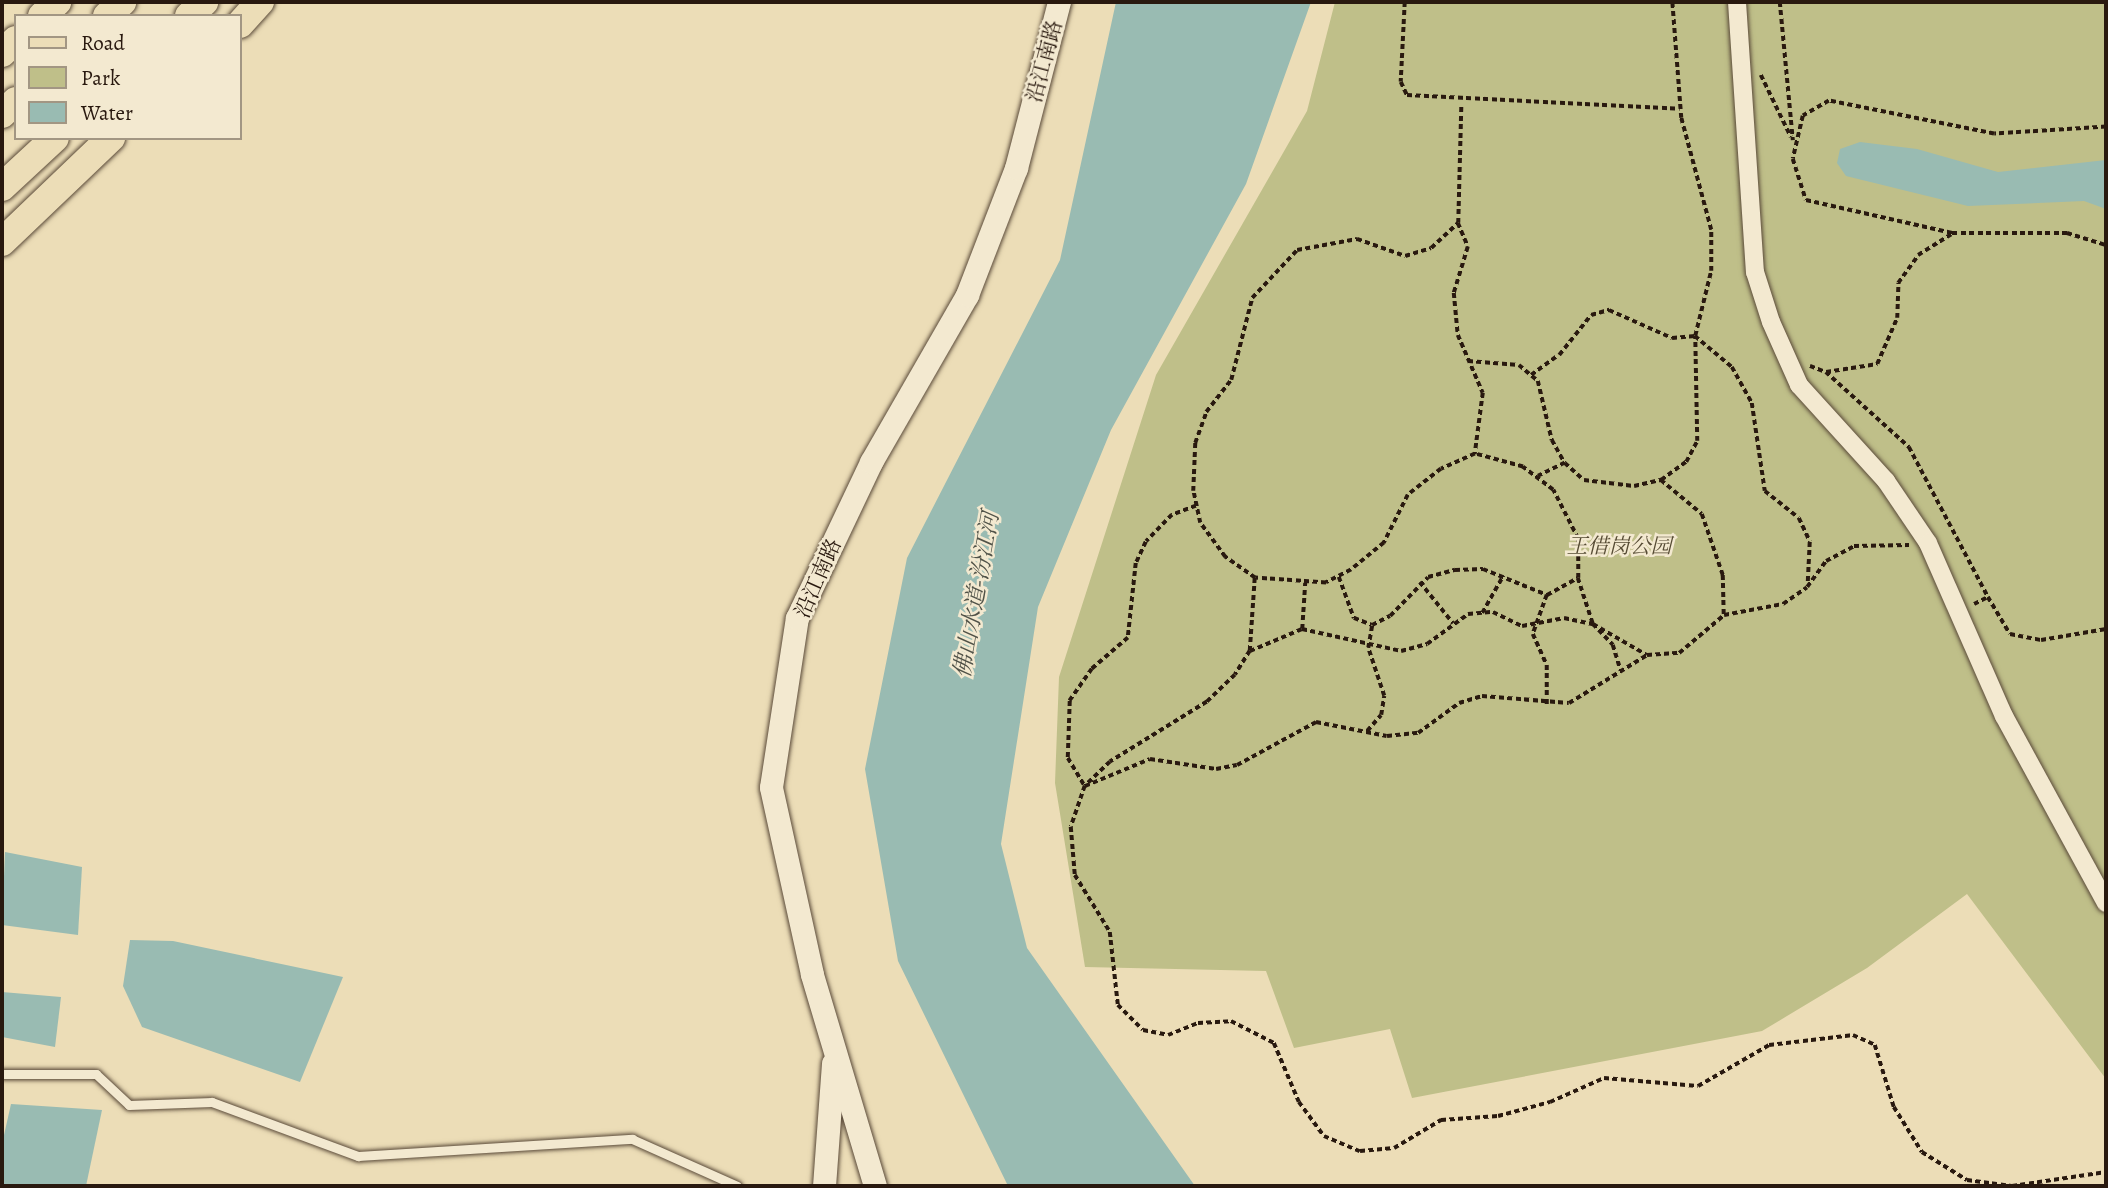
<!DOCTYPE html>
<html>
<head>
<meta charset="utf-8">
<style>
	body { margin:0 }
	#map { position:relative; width:2108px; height:1188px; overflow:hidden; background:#ecddb7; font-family:Alegreya,"Noto Serif SC",serif }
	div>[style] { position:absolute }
	.green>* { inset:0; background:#bfbf89 }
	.water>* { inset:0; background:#99bbb2 }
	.path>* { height:3.5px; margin-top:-1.75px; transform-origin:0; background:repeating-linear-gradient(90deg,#29190f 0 5px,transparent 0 8.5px) }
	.roads { filter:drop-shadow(0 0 2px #5a4a39) drop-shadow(0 0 2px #5a4a39) }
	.service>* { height:9px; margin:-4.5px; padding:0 4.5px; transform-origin:4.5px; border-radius:4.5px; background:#f3e9d0 }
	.minor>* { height:18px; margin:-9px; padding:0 9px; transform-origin:9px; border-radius:9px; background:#f3e9d0 }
	.tertiary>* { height:23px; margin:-11.5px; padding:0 11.5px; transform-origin:11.5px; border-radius:11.5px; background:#f3e9d0 }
	.primary>* { height:28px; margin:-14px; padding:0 14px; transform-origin:14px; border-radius:14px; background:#ecddb7 }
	span { translate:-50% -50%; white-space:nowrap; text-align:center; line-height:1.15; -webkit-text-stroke:5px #f3e9d0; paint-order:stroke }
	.street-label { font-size:21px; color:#29190f }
	.park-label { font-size:21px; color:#564b34; font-style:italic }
	.water-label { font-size:23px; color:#505248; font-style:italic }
	.frame { position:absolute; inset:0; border:4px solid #29190f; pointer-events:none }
	.legend { position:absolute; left:14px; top:14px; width:228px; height:126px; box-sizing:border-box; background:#f3e9d0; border:2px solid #a29683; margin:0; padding:9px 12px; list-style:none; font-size:21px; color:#29190f }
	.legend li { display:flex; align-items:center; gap:14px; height:35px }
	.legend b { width:35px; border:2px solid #a29683 }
</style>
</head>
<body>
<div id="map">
	<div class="green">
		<div style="clip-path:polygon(1335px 2px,2106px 2px,2106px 1079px,1967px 894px,1867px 968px,1762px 1031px,1412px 1098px,1390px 1029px,1294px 1048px,1266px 971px,1085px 967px,1055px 783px,1059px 677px,1156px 375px,1307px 111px)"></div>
	</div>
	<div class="water">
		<div style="clip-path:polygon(1116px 2px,1311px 2px,1246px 184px,1111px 430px,1038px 607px,1001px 844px,1027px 948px,1195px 1186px,1008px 1186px,898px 961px,865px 769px,907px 558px,1060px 260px)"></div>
		<div style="clip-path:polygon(1860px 142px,1917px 149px,1998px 172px,2106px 160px,2106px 209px,2084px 201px,1968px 206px,1846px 176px,1837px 163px,1840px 149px)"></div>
		<div style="clip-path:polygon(5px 852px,82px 867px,78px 935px,2px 925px)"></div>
		<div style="clip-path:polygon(130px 940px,173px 941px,343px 977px,300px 1082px,142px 1027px,123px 986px)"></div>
		<div style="clip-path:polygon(2px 992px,61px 997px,55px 1047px,2px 1037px)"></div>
		<div style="clip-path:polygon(11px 1104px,102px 1110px,86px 1186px,2px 1186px,2px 1144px)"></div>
	</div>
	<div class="path">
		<div style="left:1405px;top:2px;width:80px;rotate:92.9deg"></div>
		<div style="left:1401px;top:82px;width:14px;rotate:65deg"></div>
		<div style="left:1407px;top:95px;width:273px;rotate:2.9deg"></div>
		<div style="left:1780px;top:2px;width:139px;rotate:84.6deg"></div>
		<div style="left:1761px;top:75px;width:69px;rotate:64.2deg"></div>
		<div style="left:2106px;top:127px;width:112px;rotate:176.4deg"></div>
		<div style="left:1994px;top:134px;width:168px;rotate:-168.7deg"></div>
		<div style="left:1829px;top:101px;width:30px;rotate:150deg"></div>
		<div style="left:1803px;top:116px;width:44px;rotate:103.1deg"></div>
		<div style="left:1793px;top:159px;width:43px;rotate:72.4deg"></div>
		<div style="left:1806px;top:200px;width:150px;rotate:12.7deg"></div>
		<div style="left:1952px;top:233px;width:115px"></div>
		<div style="left:2067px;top:233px;width:41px;rotate:17.1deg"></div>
		<div style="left:1458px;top:223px;width:26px;rotate:67deg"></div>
		<div style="left:1468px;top:247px;width:48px;rotate:106.9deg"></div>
		<div style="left:1454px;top:293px;width:42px;rotate:84.6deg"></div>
		<div style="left:1458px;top:335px;width:63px;rotate:66.7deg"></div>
		<div style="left:1483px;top:393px;width:62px;rotate:97.5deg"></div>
		<div style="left:1475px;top:454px;width:37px;rotate:156deg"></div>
		<div style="left:1441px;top:469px;width:42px;rotate:141.8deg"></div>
		<div style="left:1408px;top:495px;width:54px;rotate:116.6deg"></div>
		<div style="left:1384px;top:543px;width:43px;rotate:140.7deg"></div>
		<div style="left:1351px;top:570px;width:28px;rotate:153deg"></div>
		<div style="left:1326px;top:583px;width:71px;rotate:-176deg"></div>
		<div style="left:1255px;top:578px;width:37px;rotate:-145deg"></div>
		<div style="left:1225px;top:557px;width:42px;rotate:-126.3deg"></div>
		<div style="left:1200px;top:523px;width:33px;rotate:-102deg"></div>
		<div style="left:1193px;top:491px;width:48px;rotate:-87.6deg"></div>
		<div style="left:1195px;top:443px;width:33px;rotate:-70deg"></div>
		<div style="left:1206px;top:412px;width:41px;rotate:-52deg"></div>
		<div style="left:1231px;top:380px;width:85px;rotate:-75.6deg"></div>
		<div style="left:1252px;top:298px;width:66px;rotate:-46.8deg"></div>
		<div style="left:1297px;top:250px;width:61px;rotate:-10.4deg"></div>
		<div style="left:1357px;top:239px;width:51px;rotate:19.5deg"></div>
		<div style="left:1405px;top:256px;width:27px;rotate:-17deg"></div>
		<div style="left:1431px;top:248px;width:37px;rotate:-43deg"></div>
		<div style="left:1458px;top:223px;width:118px;rotate:-88.5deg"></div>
		<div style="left:1468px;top:361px;width:51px;rotate:4.5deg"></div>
		<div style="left:1519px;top:365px;width:25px;rotate:40deg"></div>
		<div style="left:1538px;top:381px;width:61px;rotate:76.7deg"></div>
		<div style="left:1552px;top:440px;width:26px;rotate:61deg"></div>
		<div style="left:1565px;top:463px;width:30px;rotate:154deg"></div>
		<div style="left:1810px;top:366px;width:17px;rotate:21deg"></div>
		<div style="left:1826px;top:372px;width:112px;rotate:42.1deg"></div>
		<div style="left:1909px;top:447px;width:170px;rotate:62.2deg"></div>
		<div style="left:1826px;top:372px;width:52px;rotate:-8.9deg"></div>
		<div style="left:1877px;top:364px;width:50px;rotate:-66.5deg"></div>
		<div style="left:1897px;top:318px;width:35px;rotate:-88deg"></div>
		<div style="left:1898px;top:283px;width:34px;rotate:-54deg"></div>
		<div style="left:1918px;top:255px;width:39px;rotate:-32deg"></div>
		<div style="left:1531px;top:375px;width:34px;rotate:-36deg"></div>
		<div style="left:1559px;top:355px;width:51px;rotate:-51.3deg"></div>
		<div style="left:1591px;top:315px;width:19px;rotate:-16deg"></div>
		<div style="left:1609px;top:310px;width:69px;rotate:24deg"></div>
		<div style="left:1672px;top:338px;width:23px;rotate:-5deg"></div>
		<div style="left:1695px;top:336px;width:48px;rotate:40deg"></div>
		<div style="left:1732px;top:367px;width:41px;rotate:60.9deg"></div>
		<div style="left:1752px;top:403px;width:89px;rotate:81.6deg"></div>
		<div style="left:1765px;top:491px;width:43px;rotate:38.5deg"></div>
		<div style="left:1799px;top:518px;width:26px;rotate:65deg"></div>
		<div style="left:1810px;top:542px;width:41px;rotate:92.8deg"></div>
		<div style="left:1565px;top:463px;width:25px;rotate:42deg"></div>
		<div style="left:1584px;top:480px;width:50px;rotate:6.8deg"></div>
		<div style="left:1634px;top:486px;width:28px;rotate:-13deg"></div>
		<div style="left:1661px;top:480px;width:31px;rotate:-36deg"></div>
		<div style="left:1686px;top:462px;width:24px;rotate:-62deg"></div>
		<div style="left:1697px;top:441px;width:105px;rotate:-91.1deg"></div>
		<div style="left:1695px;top:336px;width:67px;rotate:-76.2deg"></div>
		<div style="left:1711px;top:271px;width:41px;rotate:-90deg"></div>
		<div style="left:1711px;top:230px;width:116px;rotate:-105deg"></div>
		<div style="left:1681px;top:118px;width:116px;rotate:-94.4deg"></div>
		<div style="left:1661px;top:480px;width:53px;rotate:39.7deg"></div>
		<div style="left:1702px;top:514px;width:65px;rotate:71deg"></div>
		<div style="left:1723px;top:575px;width:40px;rotate:88.6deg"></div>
		<div style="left:1196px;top:506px;width:26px;rotate:159deg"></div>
		<div style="left:1172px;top:515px;width:37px;rotate:134deg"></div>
		<div style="left:1146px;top:542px;width:23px;rotate:115deg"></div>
		<div style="left:1136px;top:563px;width:75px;rotate:96.1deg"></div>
		<div style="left:1128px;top:638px;width:48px;rotate:139.3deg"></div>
		<div style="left:1092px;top:669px;width:39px;rotate:125deg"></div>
		<div style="left:1070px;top:701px;width:57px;rotate:92deg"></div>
		<div style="left:1068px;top:758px;width:33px;rotate:59deg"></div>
		<div style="left:1085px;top:786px;width:70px;rotate:-22.6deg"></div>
		<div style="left:1150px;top:759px;width:67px;rotate:8.6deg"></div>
		<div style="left:1216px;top:769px;width:21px;rotate:-11deg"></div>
		<div style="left:1237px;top:765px;width:90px;rotate:-28.6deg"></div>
		<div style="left:1316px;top:722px;width:72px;rotate:11.2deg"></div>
		<div style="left:1387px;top:736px;width:31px;rotate:-6deg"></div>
		<div style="left:1418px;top:733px;width:51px;rotate:-36.2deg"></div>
		<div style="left:1459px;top:703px;width:24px;rotate:-17deg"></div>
		<div style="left:1482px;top:696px;width:87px;rotate:4.6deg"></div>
		<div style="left:1569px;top:703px;width:92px;rotate:-31.6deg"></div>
		<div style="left:1339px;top:577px;width:44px;rotate:69.9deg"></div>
		<div style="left:1354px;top:618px;width:19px;rotate:21deg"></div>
		<div style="left:1372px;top:625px;width:20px;rotate:-27deg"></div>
		<div style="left:1390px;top:616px;width:54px;rotate:-45.7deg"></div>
		<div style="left:1428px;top:577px;width:28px;rotate:-15deg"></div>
		<div style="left:1455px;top:570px;width:28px;rotate:-2deg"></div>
		<div style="left:1483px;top:569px;width:69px;rotate:22.1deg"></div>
		<div style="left:1547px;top:595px;width:35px;rotate:-29deg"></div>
		<div style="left:1578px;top:578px;width:39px;rotate:-90deg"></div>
		<div style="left:1578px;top:539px;width:55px;rotate:-117deg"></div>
		<div style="left:1553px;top:490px;width:38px;rotate:-143deg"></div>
		<div style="left:1523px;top:467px;width:50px;rotate:-164.8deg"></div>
		<div style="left:1255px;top:578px;width:73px;rotate:93.9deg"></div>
		<div style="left:1250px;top:651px;width:28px;rotate:122deg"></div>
		<div style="left:1235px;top:675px;width:39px;rotate:136deg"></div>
		<div style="left:1207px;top:702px;width:114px;rotate:148.3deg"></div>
		<div style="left:1110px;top:762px;width:35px;rotate:136deg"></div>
		<div style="left:1085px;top:786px;width:43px;rotate:108.9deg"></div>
		<div style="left:1071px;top:827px;width:48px;rotate:85.2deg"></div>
		<div style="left:1075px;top:875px;width:67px;rotate:58.4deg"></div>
		<div style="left:1110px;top:932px;width:73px;rotate:83.7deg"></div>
		<div style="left:1118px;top:1005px;width:35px;rotate:45deg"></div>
		<div style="left:1143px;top:1030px;width:25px;rotate:11deg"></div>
		<div style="left:1168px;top:1035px;width:32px;rotate:-22deg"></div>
		<div style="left:1198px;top:1023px;width:33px;rotate:-3deg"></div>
		<div style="left:1231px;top:1021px;width:48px;rotate:27.1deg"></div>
		<div style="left:1274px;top:1043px;width:64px;rotate:67deg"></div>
		<div style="left:1299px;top:1102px;width:42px;rotate:53.7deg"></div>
		<div style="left:1324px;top:1136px;width:39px;rotate:23deg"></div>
		<div style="left:1360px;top:1151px;width:34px;rotate:-5deg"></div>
		<div style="left:1394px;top:1148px;width:55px;rotate:-30.8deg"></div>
		<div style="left:1441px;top:1120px;width:57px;rotate:-4deg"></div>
		<div style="left:1498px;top:1116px;width:54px;rotate:-15.1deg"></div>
		<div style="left:1550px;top:1102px;width:59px;rotate:-24deg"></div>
		<div style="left:1604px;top:1078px;width:94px;rotate:4.9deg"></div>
		<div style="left:1698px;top:1086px;width:82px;rotate:-30deg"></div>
		<div style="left:1769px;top:1045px;width:85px;rotate:-6.8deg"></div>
		<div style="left:1853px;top:1035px;width:24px;rotate:24deg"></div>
		<div style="left:1875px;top:1045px;width:65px;rotate:73deg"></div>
		<div style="left:1894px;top:1107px;width:53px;rotate:58.1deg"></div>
		<div style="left:1922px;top:1152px;width:53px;rotate:31.9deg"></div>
		<div style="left:1967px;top:1180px;width:45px;rotate:7.6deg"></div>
		<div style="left:2012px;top:1186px;width:95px;rotate:-8.5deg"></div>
		<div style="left:1578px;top:578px;width:48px;rotate:71.9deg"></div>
		<div style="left:1593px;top:624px;width:29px;rotate:46deg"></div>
		<div style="left:1613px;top:645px;width:27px;rotate:73deg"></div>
		<div style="left:1420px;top:582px;width:53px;rotate:51.2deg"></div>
		<div style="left:1547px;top:595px;width:41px;rotate:109.7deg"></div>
		<div style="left:1533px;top:634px;width:34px;rotate:66deg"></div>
		<div style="left:1547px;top:665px;width:40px;rotate:90deg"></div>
		<div style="left:1974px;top:604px;width:16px;rotate:-27deg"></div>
		<div style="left:1988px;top:597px;width:43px;rotate:59.3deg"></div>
		<div style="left:2010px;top:634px;width:32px;rotate:11deg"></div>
		<div style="left:2041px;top:640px;width:66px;rotate:-9.6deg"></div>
		<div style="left:1482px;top:613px;width:43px;rotate:-60.4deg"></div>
		<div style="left:1302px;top:629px;width:46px;rotate:-86.3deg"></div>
		<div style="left:1250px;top:651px;width:56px;rotate:-22.9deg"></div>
		<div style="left:1302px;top:629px;width:101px;rotate:12.5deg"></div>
		<div style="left:1401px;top:651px;width:27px;rotate:-15deg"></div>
		<div style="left:1427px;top:644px;width:51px;rotate:-36.2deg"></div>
		<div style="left:1468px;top:614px;width:25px;rotate:-5deg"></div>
		<div style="left:1493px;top:612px;width:32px;rotate:26deg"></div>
		<div style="left:1522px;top:626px;width:43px;rotate:-10.8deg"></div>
		<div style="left:1564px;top:618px;width:30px;rotate:12deg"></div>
		<div style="left:1593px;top:624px;width:62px;rotate:29.9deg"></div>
		<div style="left:1647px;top:655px;width:32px;rotate:-4deg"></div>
		<div style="left:1679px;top:653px;width:59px;rotate:-40.2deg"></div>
		<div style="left:1724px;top:615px;width:60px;rotate:-10.6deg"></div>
		<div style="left:1783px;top:604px;width:29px;rotate:-35deg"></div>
		<div style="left:1807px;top:587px;width:32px;rotate:-54deg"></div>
		<div style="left:1826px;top:561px;width:32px;rotate:-28deg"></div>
		<div style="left:1854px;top:546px;width:55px;rotate:-1deg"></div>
		<div style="left:1367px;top:731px;width:21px;rotate:-49deg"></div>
		<div style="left:1381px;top:715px;width:19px;rotate:-81deg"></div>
		<div style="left:1384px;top:696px;width:51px;rotate:-108.4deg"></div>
		<div style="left:1368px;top:648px;width:23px;rotate:-80deg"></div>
	</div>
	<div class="roads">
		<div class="service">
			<div style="left:2px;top:1074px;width:94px"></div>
			<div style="left:96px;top:1074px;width:45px;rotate:43.2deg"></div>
			<div style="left:129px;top:1105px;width:83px;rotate:-2.1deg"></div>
			<div style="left:212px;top:1102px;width:156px;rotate:20.3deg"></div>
			<div style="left:358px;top:1156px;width:275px;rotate:-3.6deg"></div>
			<div style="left:632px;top:1139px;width:115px;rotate:24.1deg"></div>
		</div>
		<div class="minor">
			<div style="left:1737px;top:2px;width:271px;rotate:86.2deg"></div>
			<div style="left:1755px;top:272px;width:52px;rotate:72.3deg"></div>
			<div style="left:1771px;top:322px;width:69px;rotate:66deg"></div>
			<div style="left:1799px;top:385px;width:130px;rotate:47.8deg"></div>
			<div style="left:1886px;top:481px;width:75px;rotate:55.9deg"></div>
			<div style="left:1928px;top:543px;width:189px;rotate:66.3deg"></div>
			<div style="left:2004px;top:716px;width:213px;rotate:61.4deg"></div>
		</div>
		<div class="tertiary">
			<div style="left:824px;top:1186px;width:123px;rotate:-85.8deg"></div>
			<div style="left:875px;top:1186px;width:221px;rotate:-106.6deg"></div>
			<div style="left:812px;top:974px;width:191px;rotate:-102.4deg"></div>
			<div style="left:771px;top:787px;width:171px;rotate:-81.3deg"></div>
			<div style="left:797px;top:618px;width:173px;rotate:-64.6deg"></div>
			<div style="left:871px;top:462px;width:193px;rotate:-60.1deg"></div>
			<div style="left:967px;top:295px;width:136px;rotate:-68.9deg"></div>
			<div style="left:1016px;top:168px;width:171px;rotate:-75.5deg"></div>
		</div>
		<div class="primary">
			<div style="left:42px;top:16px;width:21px;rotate:-43deg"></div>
			<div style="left:107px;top:16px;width:21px;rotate:-43deg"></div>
			<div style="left:189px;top:16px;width:21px;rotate:-43deg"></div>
			<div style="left:240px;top:24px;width:30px;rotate:-48deg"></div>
			<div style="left:2px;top:53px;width:19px;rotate:-43deg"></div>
			<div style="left:2px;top:114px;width:19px;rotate:-43deg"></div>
			<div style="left:2px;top:187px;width:72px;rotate:-42.8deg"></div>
			<div style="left:2px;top:242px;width:151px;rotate:-43.7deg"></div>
		</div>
	</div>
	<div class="street-label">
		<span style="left:1044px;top:61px;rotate:-75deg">沿江南路</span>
		<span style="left:818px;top:578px;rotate:-66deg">沿江南路</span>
	</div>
	<div class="park-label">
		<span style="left:1619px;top:546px">王借岗公园</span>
	</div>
	<div class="water-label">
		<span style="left:977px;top:595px;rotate:-80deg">佛山水道-汾江河</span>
	</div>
	<div class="frame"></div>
	<ul class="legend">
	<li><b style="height:9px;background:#ecddb7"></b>Road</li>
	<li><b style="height:19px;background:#bfbf89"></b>Park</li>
	<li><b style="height:19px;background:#99bbb2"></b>Water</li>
	</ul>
</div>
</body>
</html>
